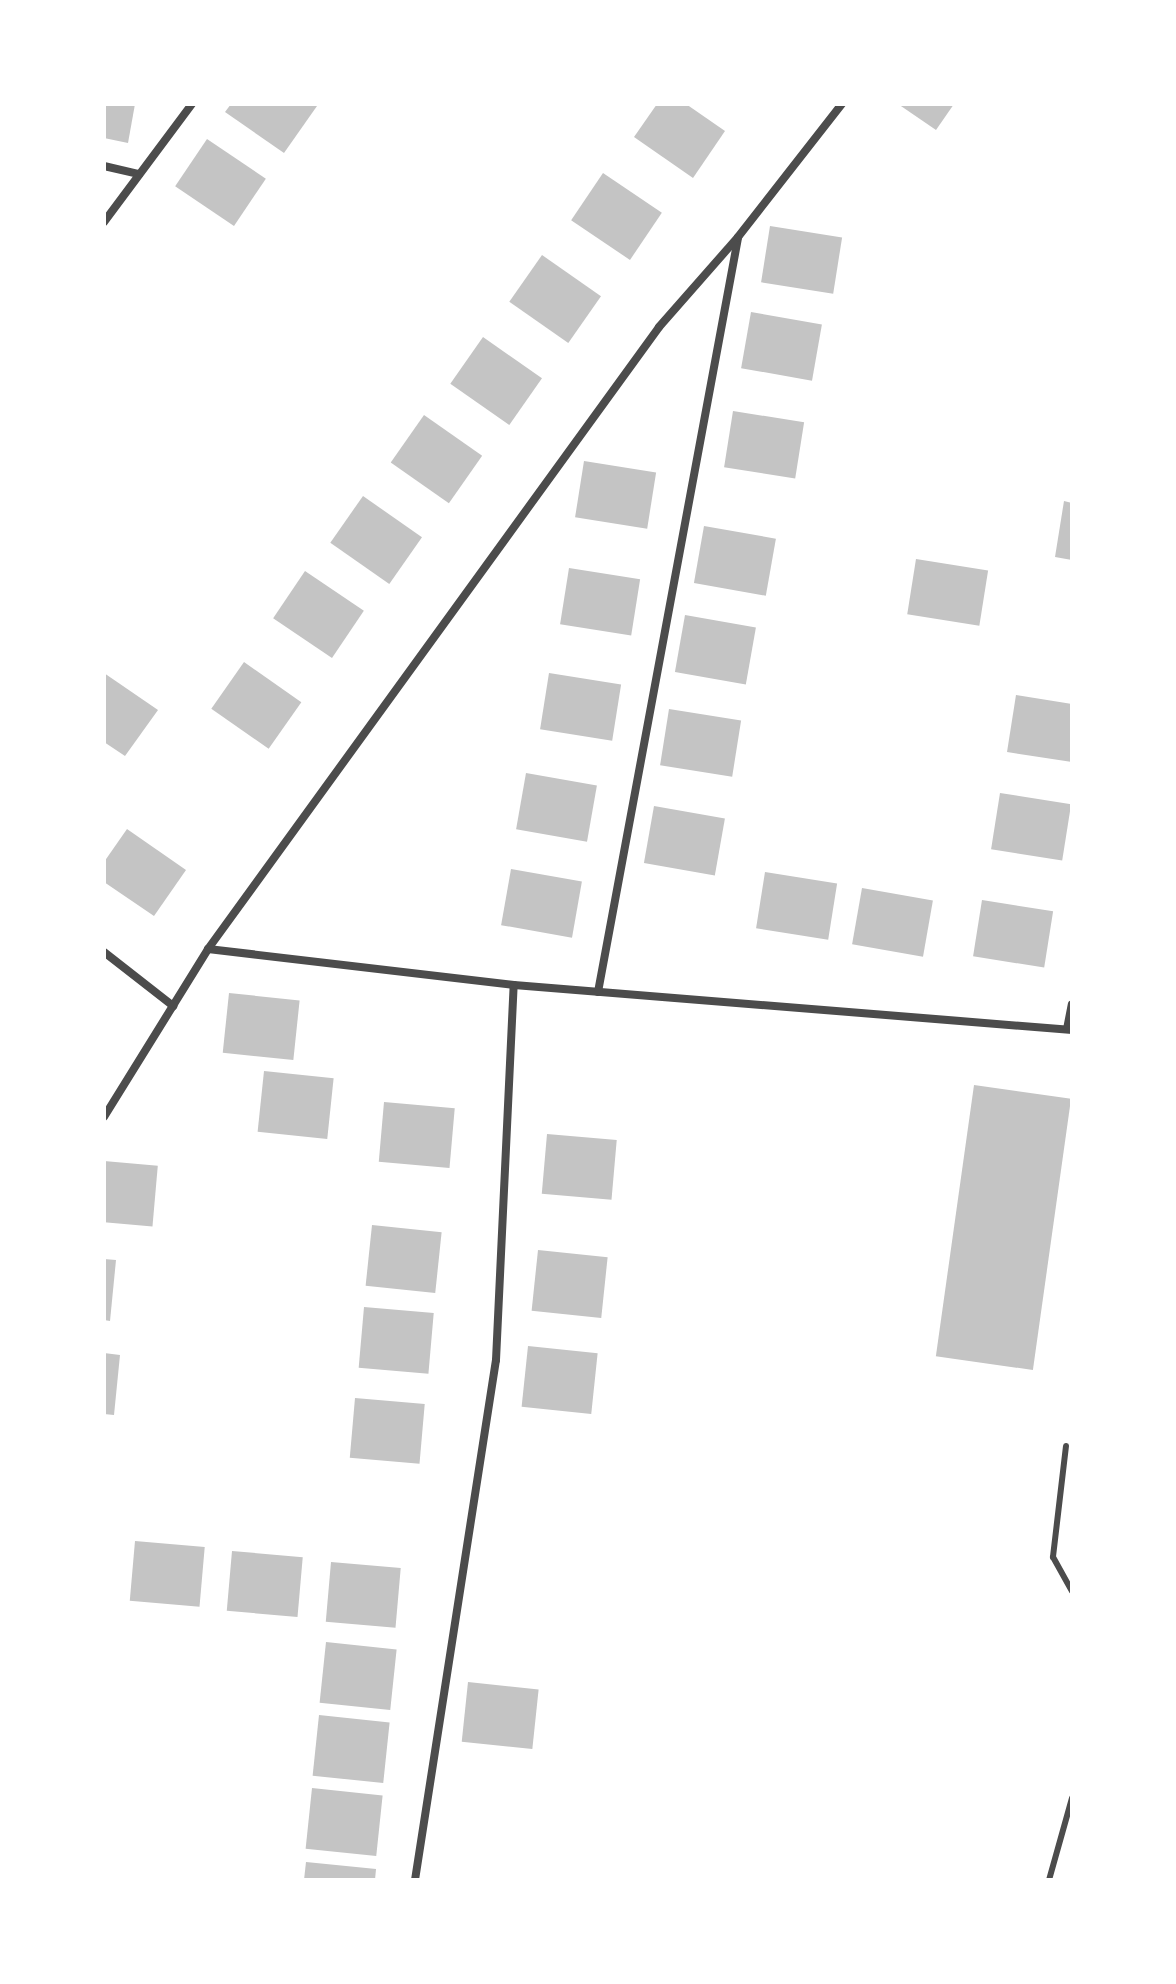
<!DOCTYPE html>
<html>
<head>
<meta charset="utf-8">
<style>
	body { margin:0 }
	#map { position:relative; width:1176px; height:1984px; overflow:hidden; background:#fff; font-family:Rubik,sans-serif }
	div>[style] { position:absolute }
	.building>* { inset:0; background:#c4c4c4; transform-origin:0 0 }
	.service>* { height:6px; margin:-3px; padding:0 3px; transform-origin:3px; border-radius:3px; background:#4c4c4c }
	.minor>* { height:8px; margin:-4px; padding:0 4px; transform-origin:4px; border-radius:4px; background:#4c4c4c }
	span { translate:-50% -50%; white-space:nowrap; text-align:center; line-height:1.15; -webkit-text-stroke:8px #fff; paint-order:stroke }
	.frame { position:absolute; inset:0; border:106px solid #fff; pointer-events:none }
</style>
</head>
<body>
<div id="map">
	<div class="building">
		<div style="clip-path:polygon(104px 104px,135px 104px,128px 143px,104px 138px)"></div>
		<div style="clip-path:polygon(231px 104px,314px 104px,317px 106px,284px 153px,225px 112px)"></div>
		<div style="clip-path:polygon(657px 104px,686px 104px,725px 131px,693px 178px,634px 137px)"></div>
		<div style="clip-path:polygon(898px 104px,954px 104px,936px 130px)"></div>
		<div style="left:207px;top:139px;width:71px;height:57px;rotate:34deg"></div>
		<div style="left:603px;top:173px;width:71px;height:57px;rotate:34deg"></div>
		<div style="left:770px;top:226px;width:73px;height:57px;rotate:9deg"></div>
		<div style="left:542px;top:255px;width:72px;height:57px;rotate:35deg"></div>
		<div style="left:751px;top:312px;width:72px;height:57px;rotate:10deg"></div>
		<div style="left:483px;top:337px;width:72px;height:57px;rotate:35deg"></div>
		<div style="left:733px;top:411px;width:72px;height:57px;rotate:9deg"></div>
		<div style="left:424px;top:415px;width:71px;height:58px;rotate:35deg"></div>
		<div style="left:584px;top:461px;width:73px;height:57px;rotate:9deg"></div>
		<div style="left:363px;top:496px;width:72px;height:57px;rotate:35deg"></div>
		<div style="clip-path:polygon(1064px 501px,1072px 503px,1072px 560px,1055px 557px)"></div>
		<div style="left:704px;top:526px;width:73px;height:58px;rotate:10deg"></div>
		<div style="left:916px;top:559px;width:73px;height:56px;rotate:9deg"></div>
		<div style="left:569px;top:568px;width:72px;height:57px;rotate:9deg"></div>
		<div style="left:305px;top:571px;width:71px;height:57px;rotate:34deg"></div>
		<div style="left:685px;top:615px;width:72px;height:58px;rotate:10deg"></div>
		<div style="left:244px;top:662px;width:70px;height:57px;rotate:35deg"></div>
		<div style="clip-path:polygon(104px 673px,158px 710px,125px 756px,104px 742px)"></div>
		<div style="left:549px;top:673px;width:73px;height:57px;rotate:9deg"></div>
		<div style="clip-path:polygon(1016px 695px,1072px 704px,1072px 762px,1007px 752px)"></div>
		<div style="left:669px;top:709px;width:73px;height:57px;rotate:9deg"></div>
		<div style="left:526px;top:773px;width:72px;height:57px;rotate:10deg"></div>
		<div style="left:1000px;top:793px;width:72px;height:57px;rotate:9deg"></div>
		<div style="left:654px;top:806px;width:72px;height:58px;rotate:10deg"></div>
		<div style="clip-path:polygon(127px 829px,186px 870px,154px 916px,104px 882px,104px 862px)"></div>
		<div style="left:511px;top:869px;width:72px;height:57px;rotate:10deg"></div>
		<div style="left:765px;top:872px;width:73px;height:57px;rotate:9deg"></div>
		<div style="left:862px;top:888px;width:72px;height:57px;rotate:10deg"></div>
		<div style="left:982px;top:900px;width:72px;height:57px;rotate:9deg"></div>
		<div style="left:229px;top:993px;width:71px;height:60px;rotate:6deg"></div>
		<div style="left:264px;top:1071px;width:70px;height:61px;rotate:6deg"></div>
		<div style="left:974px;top:1085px;width:98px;height:274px;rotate:8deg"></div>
		<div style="left:384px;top:1102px;width:71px;height:60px;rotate:5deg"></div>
		<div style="left:547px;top:1134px;width:70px;height:60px;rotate:5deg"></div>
		<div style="left:104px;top:1161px;width:54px;height:61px;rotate:5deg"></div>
		<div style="left:372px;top:1225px;width:70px;height:61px;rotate:6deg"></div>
		<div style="left:538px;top:1250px;width:70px;height:61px;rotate:6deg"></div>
		<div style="clip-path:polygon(104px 1259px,116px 1260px,110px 1321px,104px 1320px)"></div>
		<div style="left:364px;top:1307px;width:70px;height:61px;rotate:5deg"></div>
		<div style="left:528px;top:1346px;width:70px;height:61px;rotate:6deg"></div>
		<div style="clip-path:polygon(104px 1353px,120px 1355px,114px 1415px,104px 1414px)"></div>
		<div style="left:355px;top:1398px;width:70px;height:60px;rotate:5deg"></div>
		<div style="left:135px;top:1541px;width:70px;height:60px;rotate:5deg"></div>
		<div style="left:232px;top:1551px;width:71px;height:60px;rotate:5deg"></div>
		<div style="left:331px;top:1562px;width:70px;height:60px;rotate:5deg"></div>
		<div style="left:326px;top:1642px;width:71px;height:61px;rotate:6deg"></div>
		<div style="left:468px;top:1682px;width:71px;height:60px;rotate:6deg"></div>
		<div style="left:319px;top:1715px;width:71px;height:61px;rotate:6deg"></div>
		<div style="left:312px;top:1788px;width:71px;height:61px;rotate:6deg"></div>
		<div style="clip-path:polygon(306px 1862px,376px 1869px,375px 1880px,304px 1880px)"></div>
	</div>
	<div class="service">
		<div style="left:1066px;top:1446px;width:112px;rotate:96.7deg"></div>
		<div style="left:1053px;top:1557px;width:39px;rotate:61deg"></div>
		<div style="left:1049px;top:1880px;width:85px;rotate:-74.3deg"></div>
	</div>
	<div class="minor">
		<div style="left:104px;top:166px;width:36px;rotate:13deg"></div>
		<div style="left:104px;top:222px;width:147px;rotate:-53.3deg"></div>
		<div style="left:208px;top:949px;width:308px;rotate:6.7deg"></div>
		<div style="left:514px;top:985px;width:560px;rotate:4.61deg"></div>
		<div style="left:104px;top:952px;width:88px;rotate:38deg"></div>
		<div style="left:598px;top:992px;width:767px;rotate:-79.48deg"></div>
		<div style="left:1067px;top:1029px;width:25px;rotate:-79deg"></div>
		<div style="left:104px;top:1117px;width:198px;rotate:-58.2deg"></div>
		<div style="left:208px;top:949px;width:768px;rotate:-54.05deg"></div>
		<div style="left:659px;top:327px;width:120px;rotate:-48.7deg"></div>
		<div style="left:738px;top:237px;width:169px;rotate:-52deg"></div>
		<div style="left:415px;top:1880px;width:526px;rotate:-81.15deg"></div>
		<div style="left:496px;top:1360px;width:375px;rotate:-87.3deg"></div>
	</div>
	<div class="frame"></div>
</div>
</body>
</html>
